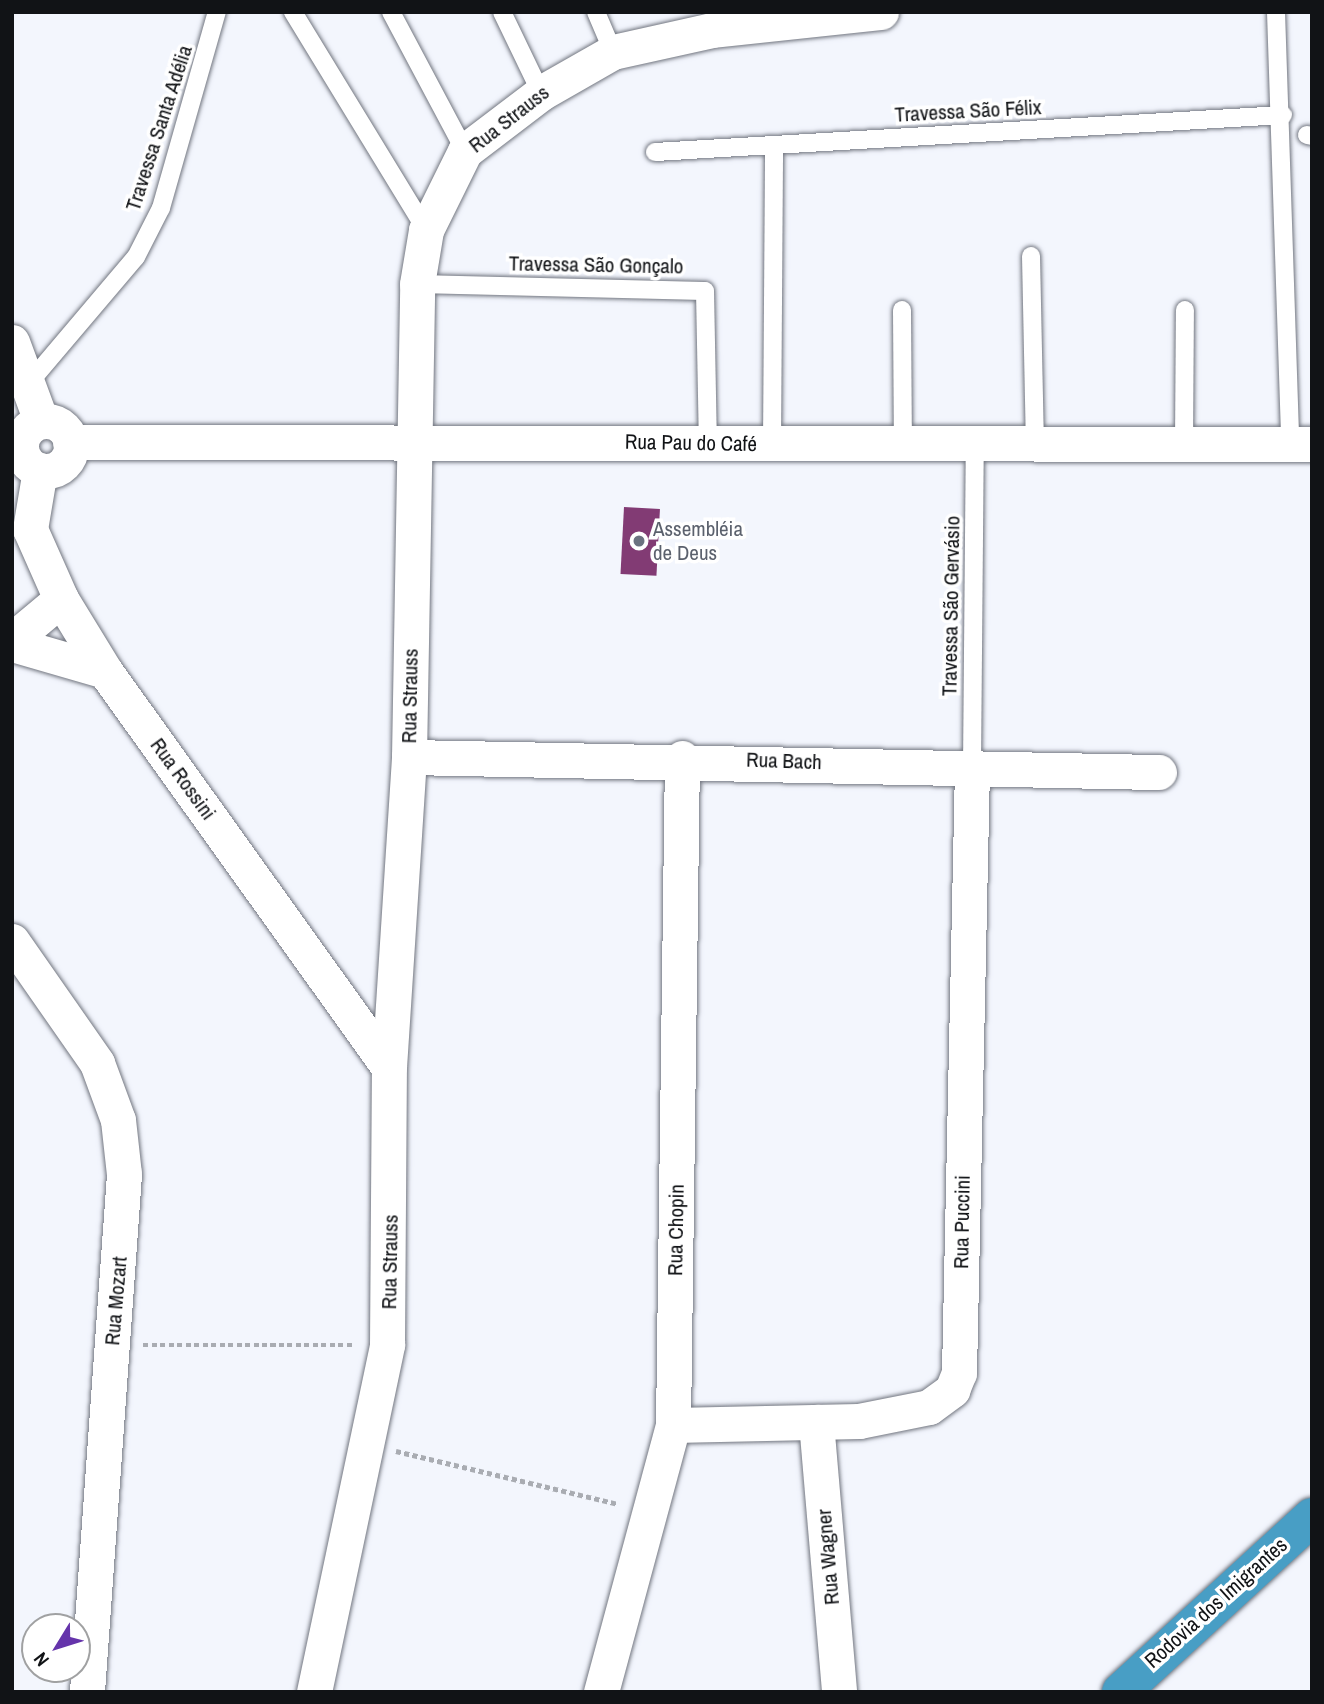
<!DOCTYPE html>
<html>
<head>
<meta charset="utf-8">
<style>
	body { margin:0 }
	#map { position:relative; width:1324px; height:1704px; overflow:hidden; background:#f3f6fd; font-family:"Archivo Narrow",sans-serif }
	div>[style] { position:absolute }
	.building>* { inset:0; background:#823b74; transform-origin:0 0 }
	.path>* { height:4.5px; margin-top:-2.25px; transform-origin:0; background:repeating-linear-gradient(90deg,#a9acb2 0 5px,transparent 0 8.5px) }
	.roads { filter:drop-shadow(0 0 2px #727680) drop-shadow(0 0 2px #727680) }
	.service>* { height:18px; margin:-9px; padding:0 9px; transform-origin:9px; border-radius:9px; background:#fff }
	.minor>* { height:35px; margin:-17.5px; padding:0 17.5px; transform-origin:17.5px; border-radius:17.5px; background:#fff }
	.minor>.ring { margin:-17.5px; padding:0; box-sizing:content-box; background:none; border:35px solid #fff; border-radius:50% }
	.motorway>* { height:38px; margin:-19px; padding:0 19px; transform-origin:19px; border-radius:19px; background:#489ec5 }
	.dots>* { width:19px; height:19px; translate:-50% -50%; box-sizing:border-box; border:4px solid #fff; border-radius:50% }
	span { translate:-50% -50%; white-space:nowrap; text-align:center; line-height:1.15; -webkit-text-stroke:7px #fff; paint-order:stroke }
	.street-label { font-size:21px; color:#111316 }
	.worship-label { font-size:21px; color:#5b616d }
	.left { translate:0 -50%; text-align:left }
	.frame { position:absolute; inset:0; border:14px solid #111316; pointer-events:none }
	.north { position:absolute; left:21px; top:1613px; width:70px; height:70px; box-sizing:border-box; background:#fff; border:2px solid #a0a1a2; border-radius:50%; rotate:232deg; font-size:19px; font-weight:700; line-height:28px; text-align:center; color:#111316 }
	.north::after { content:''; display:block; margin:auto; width:24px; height:32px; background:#6534ab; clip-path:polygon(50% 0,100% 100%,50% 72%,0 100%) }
</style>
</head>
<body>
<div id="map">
	<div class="building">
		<div style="left:624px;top:507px;width:36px;height:67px;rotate:3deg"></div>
	</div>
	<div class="path">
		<div style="left:143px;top:1345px;width:212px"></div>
		<div style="left:396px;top:1451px;width:229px;rotate:13.4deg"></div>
	</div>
	<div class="roads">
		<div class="service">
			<div style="left:293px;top:12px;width:255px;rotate:58.6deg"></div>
			<div style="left:391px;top:12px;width:157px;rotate:62deg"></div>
			<div style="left:502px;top:12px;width:90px;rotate:64.3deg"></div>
			<div style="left:596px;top:12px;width:43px;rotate:67deg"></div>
			<div style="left:1276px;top:12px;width:432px;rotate:88.1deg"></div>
			<div style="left:1307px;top:135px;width:5px;rotate:11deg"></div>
			<div style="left:655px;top:152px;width:629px;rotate:-3.37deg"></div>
			<div style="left:1031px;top:256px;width:189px;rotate:88.8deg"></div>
			<div style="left:417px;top:284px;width:288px;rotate:1.4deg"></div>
			<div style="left:705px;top:291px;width:152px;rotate:88.9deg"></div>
			<div style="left:902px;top:310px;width:135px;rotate:89.6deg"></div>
			<div style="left:29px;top:383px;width:165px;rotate:-49.7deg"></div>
			<div style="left:136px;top:257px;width:55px;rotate:-63deg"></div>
			<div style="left:161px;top:208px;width:204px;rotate:-74.1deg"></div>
			<div style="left:1184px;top:443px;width:133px;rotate:-89.6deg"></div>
			<div style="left:772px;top:445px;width:300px;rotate:-89.6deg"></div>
			<div style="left:972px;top:766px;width:320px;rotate:-89.5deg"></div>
		</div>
		<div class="minor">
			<div style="left:12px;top:342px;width:84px;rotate:69.8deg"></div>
			<div class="ring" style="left:21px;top:421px;width:15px;height:15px"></div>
			<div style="left:70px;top:442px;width:1242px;rotate:0.09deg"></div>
			<div style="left:40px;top:470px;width:60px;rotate:99.6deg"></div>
			<div style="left:30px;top:529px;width:77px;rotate:66.1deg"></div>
			<div style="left:61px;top:599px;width:84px;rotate:58.6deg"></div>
			<div style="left:105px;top:671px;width:487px;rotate:54.4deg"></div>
			<div style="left:12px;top:640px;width:64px;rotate:-39.9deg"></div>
			<div style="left:12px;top:644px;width:97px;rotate:16.2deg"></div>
			<div style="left:409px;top:757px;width:750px;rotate:1.15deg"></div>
			<div style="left:12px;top:941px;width:149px;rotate:55.1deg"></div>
			<div style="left:97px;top:1063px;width:61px;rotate:69.8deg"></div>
			<div style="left:118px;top:1120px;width:54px;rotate:83.7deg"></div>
			<div style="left:124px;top:1174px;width:519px;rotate:94.09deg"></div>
			<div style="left:816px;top:1422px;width:271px;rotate:85.1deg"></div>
			<div style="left:673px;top:1425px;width:186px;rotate:-1.2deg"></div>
			<div style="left:859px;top:1421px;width:71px;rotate:-11.3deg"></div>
			<div style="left:929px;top:1407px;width:29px;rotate:-36deg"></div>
			<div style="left:952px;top:1390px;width:18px;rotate:-68deg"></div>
			<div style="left:959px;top:1373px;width:607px;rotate:-88.77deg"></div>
			<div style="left:314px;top:1692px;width:355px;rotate:-78.1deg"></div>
			<div style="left:387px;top:1345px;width:278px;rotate:-89.6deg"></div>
			<div style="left:389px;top:1067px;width:311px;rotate:-86.3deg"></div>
			<div style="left:409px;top:757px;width:473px;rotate:-89deg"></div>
			<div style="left:417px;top:284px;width:55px;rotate:-80.5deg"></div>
			<div style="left:426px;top:230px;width:88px;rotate:-63.7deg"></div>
			<div style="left:465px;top:151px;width:96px;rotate:-37.3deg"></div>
			<div style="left:541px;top:93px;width:83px;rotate:-29.7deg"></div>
			<div style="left:613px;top:52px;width:101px;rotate:-12.5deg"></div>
			<div style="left:712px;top:30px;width:170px;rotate:-6.1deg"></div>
			<div style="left:601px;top:1692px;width:277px;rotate:-74.9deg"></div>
			<div style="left:673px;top:1425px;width:667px;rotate:-89.23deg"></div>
		</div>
		<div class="motorway">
			<div style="left:1121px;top:1692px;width:259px;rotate:-42.5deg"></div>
		</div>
	</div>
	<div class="dots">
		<div style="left:639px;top:541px;background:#6b7280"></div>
	</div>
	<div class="street-label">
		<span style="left:968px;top:111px;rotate:-3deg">Travessa São Félix</span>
		<span style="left:509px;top:119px;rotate:-38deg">Rua Strauss</span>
		<span style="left:159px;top:128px;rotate:-72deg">Travessa Santa Adélia</span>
		<span style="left:596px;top:265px;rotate:1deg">Travessa São Gonçalo</span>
		<span style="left:691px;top:443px;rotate:1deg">Rua Pau do Café</span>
		<span style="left:951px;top:606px;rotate:-89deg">Travessa São Gervásio</span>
		<span style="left:410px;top:696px;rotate:-89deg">Rua Strauss</span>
		<span style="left:784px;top:761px;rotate:2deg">Rua Bach</span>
		<span style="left:183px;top:779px;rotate:54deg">Rua Rossini</span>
		<span style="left:962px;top:1222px;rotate:-89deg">Rua Puccini</span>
		<span style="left:676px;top:1230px;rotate:-89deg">Rua Chopin</span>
		<span style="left:390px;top:1262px;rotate:-89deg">Rua Strauss</span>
		<span style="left:116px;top:1301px;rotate:-85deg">Rua Mozart</span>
		<span style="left:828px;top:1557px;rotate:-95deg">Rua Wagner</span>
		<span style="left:1216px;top:1603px;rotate:-42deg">Rodovia dos Imigrantes</span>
	</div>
	<div class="worship-label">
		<span class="left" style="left:653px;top:541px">Assembléia<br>de Deus</span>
	</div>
	<div class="frame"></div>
	<div class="north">N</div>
</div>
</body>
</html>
